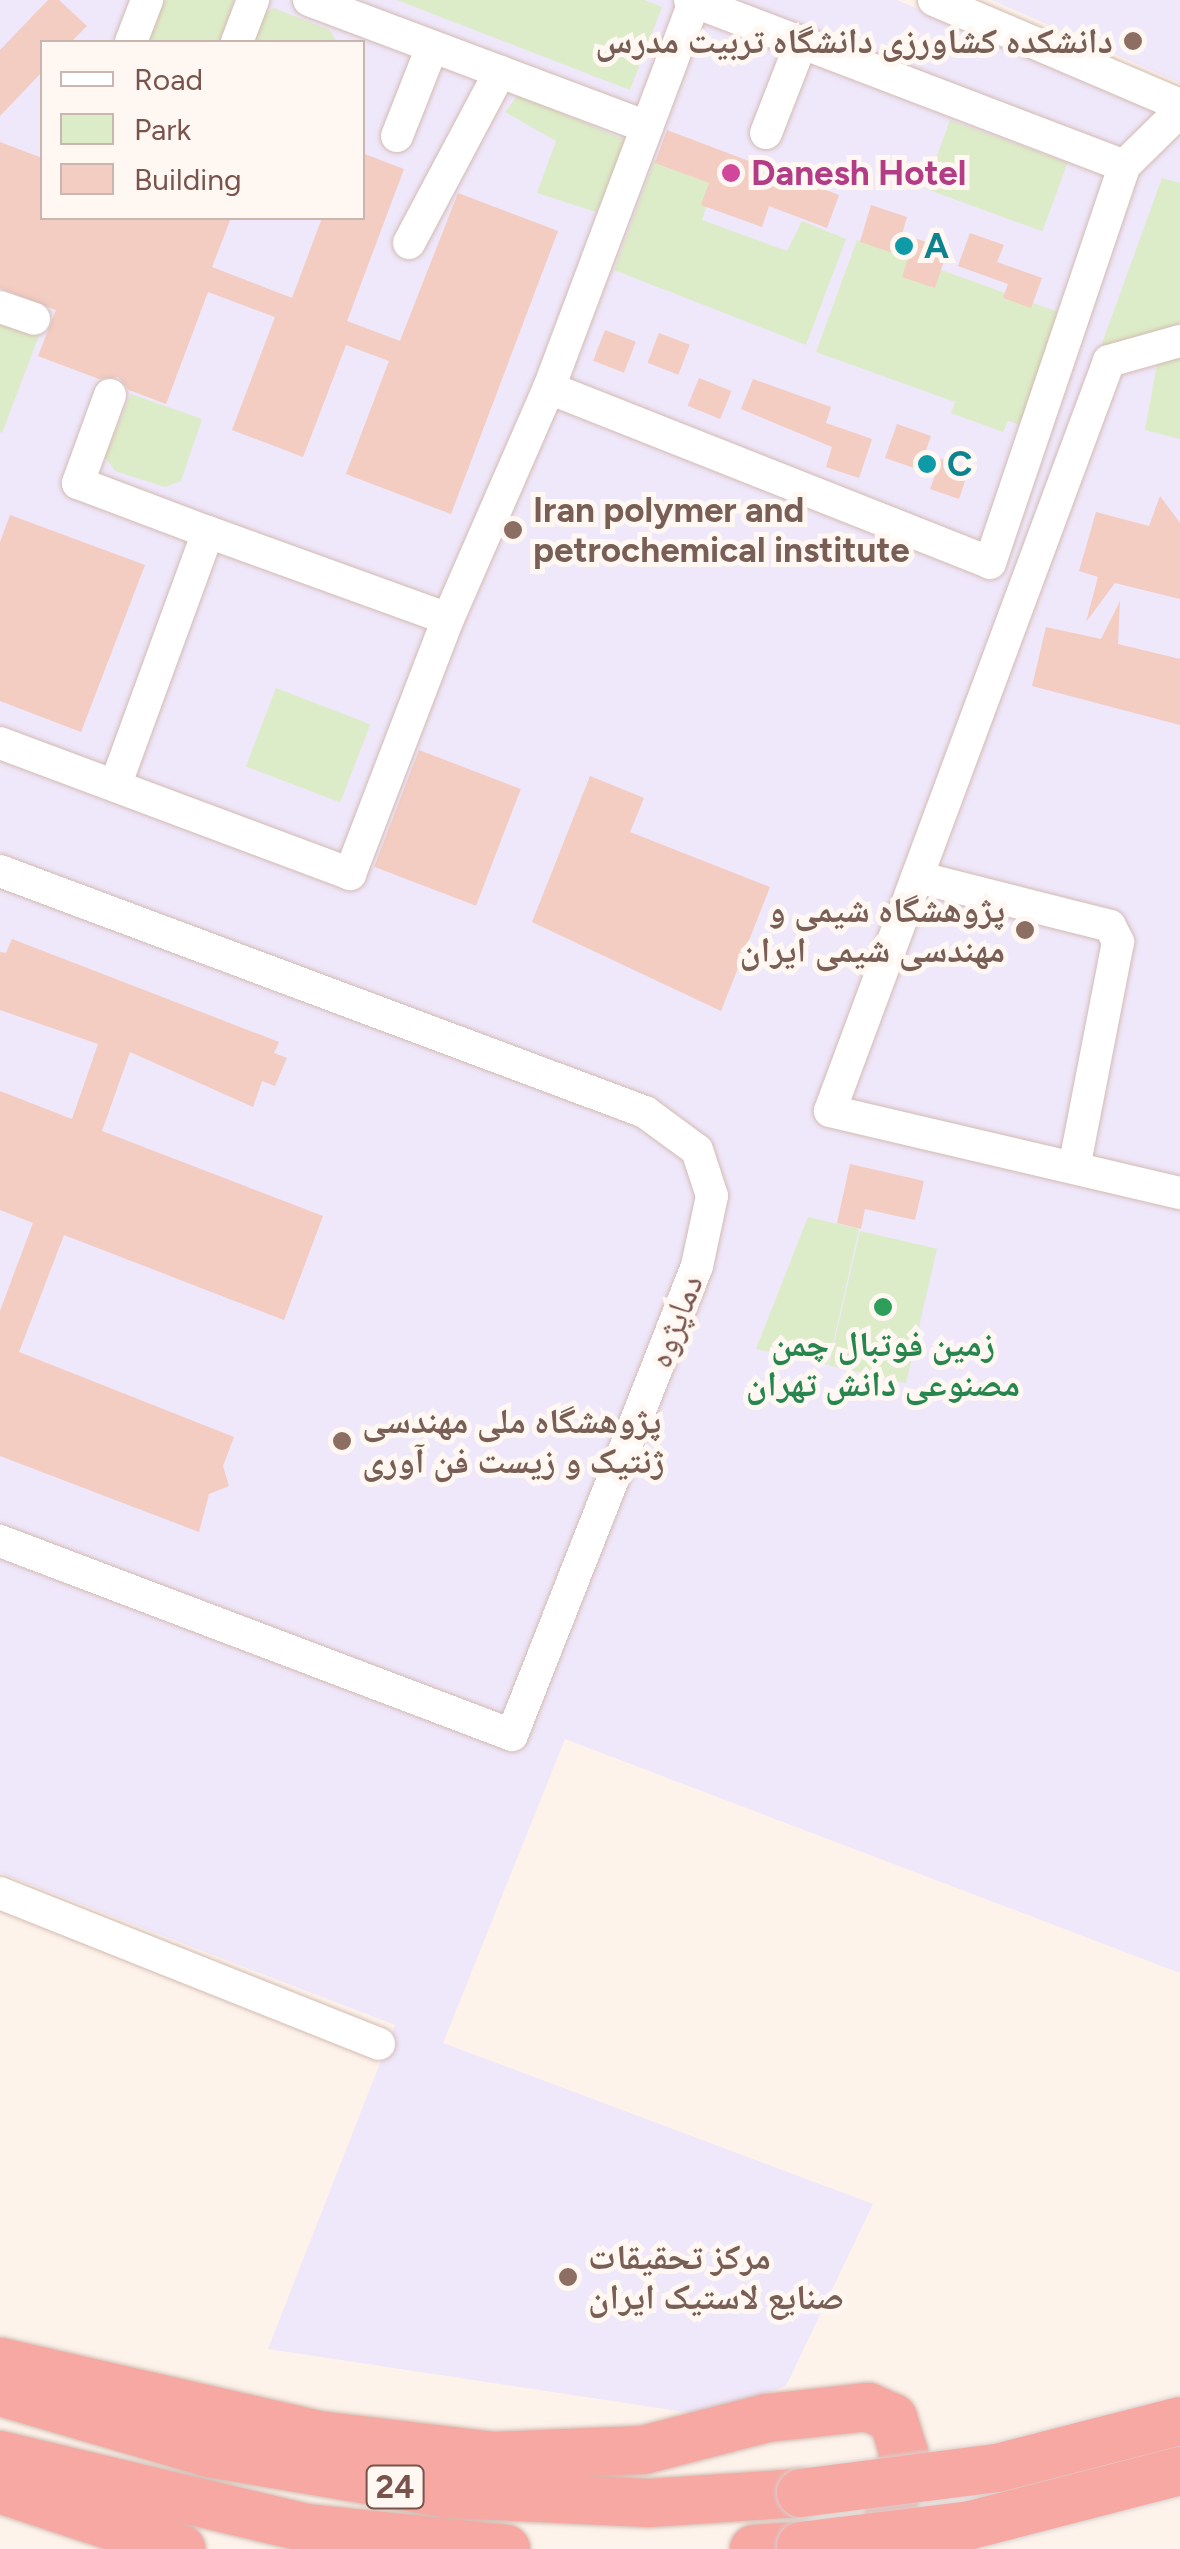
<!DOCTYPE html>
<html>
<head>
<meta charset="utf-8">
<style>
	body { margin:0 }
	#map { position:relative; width:1180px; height:2549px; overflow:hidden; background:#fdf3eb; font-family:Figtree,"Noto Naskh Arabic",sans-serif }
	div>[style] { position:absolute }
	.education>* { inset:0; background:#efe7fa }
	.green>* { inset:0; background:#ddecc8; transform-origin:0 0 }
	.building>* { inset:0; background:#f3ccc2; transform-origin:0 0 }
	.roads { filter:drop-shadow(0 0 2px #d3bbb2) drop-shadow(0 0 2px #d3bbb2) }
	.minor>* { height:32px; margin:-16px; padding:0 16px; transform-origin:16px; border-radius:16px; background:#fff }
	.highway>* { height:48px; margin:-24px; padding:0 24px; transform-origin:24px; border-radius:24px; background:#f7a8a2 }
	.bridges { filter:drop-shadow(0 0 2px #d9cfcd) drop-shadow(0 0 2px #d9cfcd) }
	.highway-bridge>* { height:48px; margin:-24px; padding:0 24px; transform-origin:24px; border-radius:24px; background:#f7a8a2 }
	.dots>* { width:28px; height:28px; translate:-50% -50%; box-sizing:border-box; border:5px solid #fff7f2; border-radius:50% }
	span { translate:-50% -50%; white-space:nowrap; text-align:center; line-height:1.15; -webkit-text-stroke:10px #fff7f2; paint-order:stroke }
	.shield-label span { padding:2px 8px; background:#fff7f2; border:2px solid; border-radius:8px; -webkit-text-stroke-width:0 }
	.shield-label { font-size:32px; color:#79544d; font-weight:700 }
	.education-label { font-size:35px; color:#785e54; font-weight:700 }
	.right { translate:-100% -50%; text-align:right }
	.left { translate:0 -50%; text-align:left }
	.hotel-label { font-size:35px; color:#b23c85; font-weight:700 }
	.culture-label { font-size:35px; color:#0d838f; font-weight:700 }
	.street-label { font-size:35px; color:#79544d }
	.leisure-label { font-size:35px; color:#27864d; font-weight:700 }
	.legend { position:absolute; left:40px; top:40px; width:325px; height:180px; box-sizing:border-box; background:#fff7f2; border:2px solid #c9b6b0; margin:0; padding:12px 18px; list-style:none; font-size:30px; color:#79544d }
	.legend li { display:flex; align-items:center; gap:20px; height:50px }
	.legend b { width:50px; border:2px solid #c9b6b0 }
</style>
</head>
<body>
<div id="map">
	<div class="education">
		<div style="clip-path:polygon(evenodd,0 0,897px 0,1180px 121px,1180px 1973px,565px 1739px,443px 2043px,873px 2204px,786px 2386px,705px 2415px,268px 2349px,395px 2025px,0 1873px,0 0,42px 42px,362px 42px,362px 218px,42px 218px,42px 42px)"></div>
		<div style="clip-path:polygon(992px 0,1180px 0,1180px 83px)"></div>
	</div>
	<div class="green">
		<div style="clip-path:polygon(165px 0,234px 0,221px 42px,149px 41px)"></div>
		<div style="clip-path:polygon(397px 0,644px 0,662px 7px,630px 90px)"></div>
		<div style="clip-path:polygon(274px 8px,330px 30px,337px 42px,253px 42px,264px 14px)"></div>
		<div style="clip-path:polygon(518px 95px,627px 141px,596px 212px,537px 193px,556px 141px,505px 112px)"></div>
		<div style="left:950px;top:120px;width:125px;height:73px;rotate:20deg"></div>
		<div style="clip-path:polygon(655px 159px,715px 180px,702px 220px,787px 251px,802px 221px,846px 239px,806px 345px,614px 270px)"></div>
		<div style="clip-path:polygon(1162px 178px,1180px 183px,1180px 324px,1100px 349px)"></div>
		<div style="clip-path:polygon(857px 240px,1061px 313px,1021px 425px,1008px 421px,1003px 432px,951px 413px,955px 402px,816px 352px)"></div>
		<div style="clip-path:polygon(0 319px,40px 333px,2px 433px,0 432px)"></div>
		<div style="clip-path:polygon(1180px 358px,1180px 439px,1145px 430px,1157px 364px)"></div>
		<div style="clip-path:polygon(131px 394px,202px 419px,181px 481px,165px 487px,115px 471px,105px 457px)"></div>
		<div style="left:276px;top:688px;width:101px;height:84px;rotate:21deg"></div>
		<div style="clip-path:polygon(808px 1217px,859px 1229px,828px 1365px,756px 1349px)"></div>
		<div style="left:860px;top:1231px;width:79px;height:138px;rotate:13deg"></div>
	</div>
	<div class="building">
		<div style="clip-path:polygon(48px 0,59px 0,87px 26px,71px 42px,42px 42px,42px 72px,0 116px,0 50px)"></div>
		<div style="clip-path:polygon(667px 130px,839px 195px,827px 228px,769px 206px,762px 227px,701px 205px,709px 183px,655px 163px)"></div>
		<div style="clip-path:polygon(0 142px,42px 158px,42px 218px,231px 218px,212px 267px,292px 298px,322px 218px,362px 218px,362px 153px,404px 169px,347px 321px,400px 341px,458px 193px,558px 231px,451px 514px,346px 474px,389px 361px,346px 345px,303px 457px,232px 430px,275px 317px,208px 292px,166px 404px,129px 390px,118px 377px,99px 379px,38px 356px,56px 310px,0 288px)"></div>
		<div style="clip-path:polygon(871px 205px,907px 217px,902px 234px,948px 249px,935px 288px,902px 277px,908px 258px,860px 242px)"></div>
		<div style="clip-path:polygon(970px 233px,1004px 245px,997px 262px,1042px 278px,1031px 308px,1003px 298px,1008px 284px,958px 266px)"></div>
		<div style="left:605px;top:330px;width:33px;height:33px;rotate:21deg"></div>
		<div style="left:659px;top:333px;width:33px;height:32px;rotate:21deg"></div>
		<div style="left:699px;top:378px;width:35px;height:30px;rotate:22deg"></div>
		<div style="clip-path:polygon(753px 379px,831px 407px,826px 423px,872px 439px,859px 478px,826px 467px,832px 447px,741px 409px)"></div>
		<div style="clip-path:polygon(897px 424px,931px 436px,925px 453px,969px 469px,959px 499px,930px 489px,935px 475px,885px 458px)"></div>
		<div style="clip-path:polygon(1160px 496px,1180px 523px,1180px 599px,1115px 583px,1086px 622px,1098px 577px,1079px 571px,1096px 512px,1149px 526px)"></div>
		<div style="clip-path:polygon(10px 515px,145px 565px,81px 732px,0 701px,0 542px)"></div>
		<div style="clip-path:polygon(1120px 601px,1118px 644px,1180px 659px,1180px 725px,1032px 686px,1046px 627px,1101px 639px)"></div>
		<div style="left:419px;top:750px;width:109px;height:125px;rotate:21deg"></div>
		<div style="clip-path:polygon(590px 776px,644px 798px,630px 832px,770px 887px,721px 1011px,532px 922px)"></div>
		<div style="clip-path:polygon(12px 939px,279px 1042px,274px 1053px,287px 1058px,275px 1086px,262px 1081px,253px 1107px,130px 1052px,102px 1131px,323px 1216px,284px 1320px,64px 1235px,19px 1352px,234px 1437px,223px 1466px,229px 1486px,209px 1494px,199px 1532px,0 1456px,0 1311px,33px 1223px,0 1210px,0 1091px,72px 1119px,98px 1044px,0 1010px,0 952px,6px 953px)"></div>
		<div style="clip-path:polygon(850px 1164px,924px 1181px,915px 1220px,865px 1209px,861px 1229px,837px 1223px)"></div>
	</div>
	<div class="roads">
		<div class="minor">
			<div style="left:309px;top:0;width:361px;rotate:20.6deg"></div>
			<div style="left:690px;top:0;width:465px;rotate:20.9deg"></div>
			<div style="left:934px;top:0;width:267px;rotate:23.1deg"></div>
			<div style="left:131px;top:42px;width:45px;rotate:-69.1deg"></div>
			<div style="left:237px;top:42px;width:45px;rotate:-69.1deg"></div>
			<div style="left:766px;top:133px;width:97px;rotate:-68.7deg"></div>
			<div style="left:397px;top:136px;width:96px;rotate:-68.5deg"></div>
			<div style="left:409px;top:243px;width:194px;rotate:-62deg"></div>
			<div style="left:0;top:307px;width:36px;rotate:19deg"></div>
			<div style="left:1180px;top:341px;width:74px;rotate:164.3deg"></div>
			<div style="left:1109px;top:361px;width:800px;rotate:110.41deg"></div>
			<div style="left:830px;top:1111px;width:359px;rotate:13.2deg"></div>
			<div style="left:549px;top:388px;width:412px;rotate:-69.4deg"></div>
			<div style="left:110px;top:395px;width:94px;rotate:110deg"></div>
			<div style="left:78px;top:483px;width:139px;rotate:20.7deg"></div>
			<div style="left:208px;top:532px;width:270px;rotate:110.1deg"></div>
			<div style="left:208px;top:532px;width:255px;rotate:19.9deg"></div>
			<div style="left:0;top:743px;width:374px;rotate:20.5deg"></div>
			<div style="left:350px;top:874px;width:273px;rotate:-69deg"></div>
			<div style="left:448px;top:619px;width:252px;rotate:-66.4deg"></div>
			<div style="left:549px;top:388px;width:474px;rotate:21.6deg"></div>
			<div style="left:990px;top:563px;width:419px;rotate:-71.3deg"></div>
			<div style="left:1124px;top:166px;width:78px;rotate:-44.5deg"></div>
			<div style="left:0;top:871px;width:689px;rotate:20.49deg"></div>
			<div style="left:645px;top:1112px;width:64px;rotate:36.2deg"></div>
			<div style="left:697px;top:1150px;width:48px;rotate:71.9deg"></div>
			<div style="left:712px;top:1196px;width:72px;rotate:102.1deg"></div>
			<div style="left:697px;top:1266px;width:504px;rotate:111.53deg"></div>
			<div style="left:512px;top:1735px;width:548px;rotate:-159.25deg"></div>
			<div style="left:917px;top:877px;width:199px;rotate:14.2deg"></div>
			<div style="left:1110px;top:926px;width:18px;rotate:63deg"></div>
			<div style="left:1118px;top:942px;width:230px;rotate:101deg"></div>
			<div style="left:0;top:1893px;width:408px;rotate:21.7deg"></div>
		</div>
		<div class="highway">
			<div style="left:0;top:2362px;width:326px;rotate:12.9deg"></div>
			<div style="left:318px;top:2435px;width:177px;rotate:6.8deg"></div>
			<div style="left:494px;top:2456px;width:149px;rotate:-2.3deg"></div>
			<div style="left:643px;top:2450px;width:128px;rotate:-14.5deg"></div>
			<div style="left:767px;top:2418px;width:102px;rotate:-6.2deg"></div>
			<div style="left:868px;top:2407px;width:27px;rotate:24deg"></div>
			<div style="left:893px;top:2418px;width:37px;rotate:73deg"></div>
			<div style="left:904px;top:2453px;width:98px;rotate:102.9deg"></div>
			<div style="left:8px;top:2394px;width:210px;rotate:16.3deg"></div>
			<div style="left:210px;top:2453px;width:244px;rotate:9.7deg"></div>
			<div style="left:451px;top:2494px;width:198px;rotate:2.6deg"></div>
			<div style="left:649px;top:2503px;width:152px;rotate:-3.8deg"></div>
			<div style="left:0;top:2455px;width:316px;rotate:13.4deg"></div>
			<div style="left:307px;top:2528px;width:200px;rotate:6deg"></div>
			<div style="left:0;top:2489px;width:191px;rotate:18.3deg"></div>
			<div style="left:754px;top:2549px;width:47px;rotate:-3.7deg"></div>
		</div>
	</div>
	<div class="bridges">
		<div class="highway-bridge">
			<div style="left:801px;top:2493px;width:198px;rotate:-7.3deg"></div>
			<div style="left:997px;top:2468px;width:189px;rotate:-14.4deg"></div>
			<div style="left:801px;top:2546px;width:171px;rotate:-7deg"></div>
			<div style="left:971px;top:2525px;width:216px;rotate:-14.5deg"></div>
		</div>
	</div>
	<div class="dots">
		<div style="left:1133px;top:41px;background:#8d6e63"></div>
		<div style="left:731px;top:173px;background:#d1479c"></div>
		<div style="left:904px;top:246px;background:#0f9aa8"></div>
		<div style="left:927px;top:464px;background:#0f9aa8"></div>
		<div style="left:513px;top:530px;background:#8d6e63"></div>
		<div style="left:1025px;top:930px;background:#8d6e63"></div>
		<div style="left:883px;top:1307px;background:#2e9e5b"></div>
		<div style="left:342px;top:1441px;background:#8d6e63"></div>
		<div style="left:568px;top:2277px;background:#8d6e63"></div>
	</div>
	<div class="shield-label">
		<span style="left:395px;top:2487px">24</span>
	</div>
	<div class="education-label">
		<span class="right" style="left:1113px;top:41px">دانشکده کشاورزی دانشگاه تربیت مدرس</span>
		<span class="left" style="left:533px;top:530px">Iran polymer and<br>petrochemical institute</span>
		<span class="right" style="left:1005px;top:930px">پژوهشگاه شیمی و<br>مهندسی شیمی ایران</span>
		<span class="left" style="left:362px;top:1441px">پژوهشگاه ملی مهندسی<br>ژنتیک و زیست فن آوری</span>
		<span class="left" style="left:588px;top:2277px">مرکز تحقیقات<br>صنایع لاستیک ایران</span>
	</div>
	<div class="hotel-label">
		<span class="left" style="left:751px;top:173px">Danesh Hotel</span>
	</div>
	<div class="culture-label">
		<span class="left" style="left:924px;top:246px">A</span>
		<span class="left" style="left:947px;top:464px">C</span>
	</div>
	<div class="street-label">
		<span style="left:675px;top:1321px;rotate:-69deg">دماپژوه</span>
	</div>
	<div class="leisure-label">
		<span style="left:883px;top:1364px">زمین فوتبال چمن<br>مصنوعی دانش تهران</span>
	</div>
	<ul class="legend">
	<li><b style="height:12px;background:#fff"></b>Road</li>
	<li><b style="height:28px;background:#ddecc8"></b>Park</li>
	<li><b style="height:28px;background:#f3ccc2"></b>Building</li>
	</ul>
</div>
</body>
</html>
